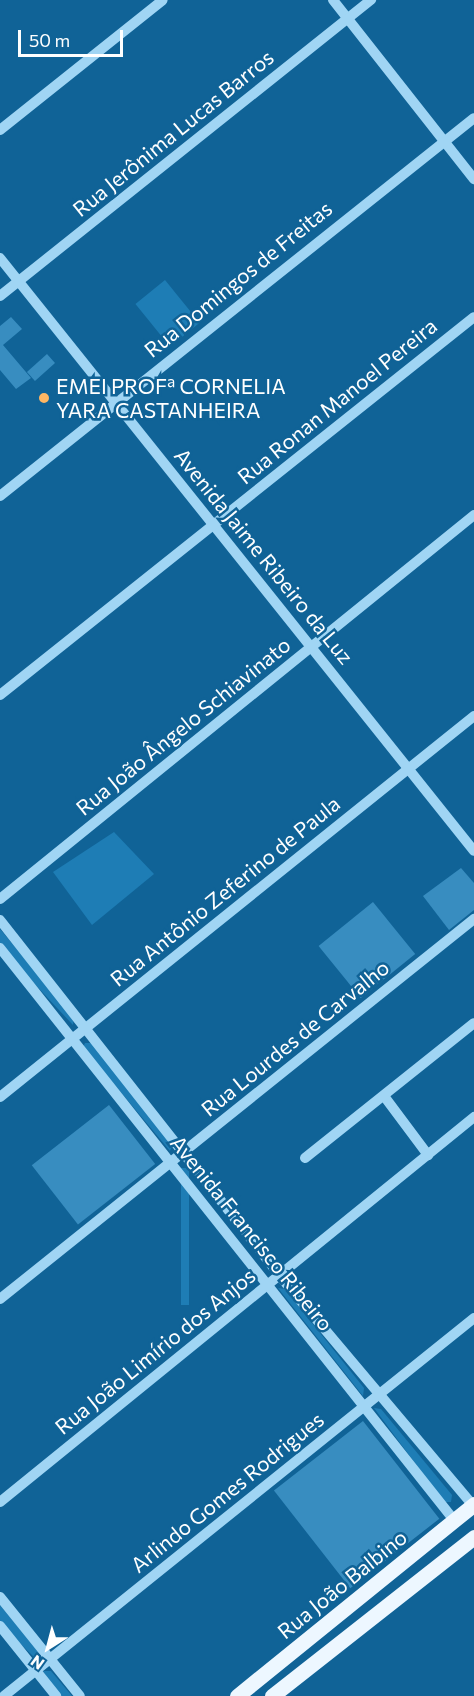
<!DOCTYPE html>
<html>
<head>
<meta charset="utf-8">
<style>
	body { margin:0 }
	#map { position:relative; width:474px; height:1696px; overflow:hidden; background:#106397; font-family:Commissioner,sans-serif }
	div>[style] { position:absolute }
	.green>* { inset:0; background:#1e7db5; transform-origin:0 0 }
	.building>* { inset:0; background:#388dc0; transform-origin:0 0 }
	.minor>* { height:10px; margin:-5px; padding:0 5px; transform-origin:5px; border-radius:5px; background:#a0d5f4 }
	.major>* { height:15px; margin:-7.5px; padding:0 7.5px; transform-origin:7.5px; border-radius:7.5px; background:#edf7ff }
	.dots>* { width:16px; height:16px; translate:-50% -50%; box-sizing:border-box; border:3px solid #106397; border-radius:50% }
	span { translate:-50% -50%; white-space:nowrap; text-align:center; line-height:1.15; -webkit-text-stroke:5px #106397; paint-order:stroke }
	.street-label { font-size:21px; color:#fff }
	.poi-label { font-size:21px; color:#fff }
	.left { translate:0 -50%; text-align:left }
	.north { position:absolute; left:18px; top:1618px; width:60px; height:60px; -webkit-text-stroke:4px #106397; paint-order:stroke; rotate:216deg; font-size:16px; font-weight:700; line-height:24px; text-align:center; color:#fff }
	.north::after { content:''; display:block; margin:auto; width:21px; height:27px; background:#fff; clip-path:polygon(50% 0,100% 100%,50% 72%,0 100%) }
	.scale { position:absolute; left:18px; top:30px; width:105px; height:27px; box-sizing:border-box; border:3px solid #fff; border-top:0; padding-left:8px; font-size:18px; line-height:21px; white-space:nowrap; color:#fff; -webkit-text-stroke:4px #106397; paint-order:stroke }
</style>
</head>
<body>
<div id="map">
	<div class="green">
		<div style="left:165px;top:280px;width:55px;height:38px;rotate:51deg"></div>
		<div style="clip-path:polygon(114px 832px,154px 874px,92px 925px,53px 872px)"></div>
		<div style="clip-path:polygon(0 929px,74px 1017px,73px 1025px,0 947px)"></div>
		<div style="clip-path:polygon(85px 1043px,93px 1043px,172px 1146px,170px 1151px,83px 1047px)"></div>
		<div style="left:181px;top:1168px;width:8px;height:137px"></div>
		<div style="clip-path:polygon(278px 1288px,285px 1289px,364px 1388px,363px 1396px)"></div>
		<div style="clip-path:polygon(374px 1408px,381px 1409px,452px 1495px,451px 1502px,444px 1502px)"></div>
		<div style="clip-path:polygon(0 1605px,38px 1651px,36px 1659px,0 1624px)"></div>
		<div style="clip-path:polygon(43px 1671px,51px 1671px,72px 1696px,57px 1696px)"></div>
	</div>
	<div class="building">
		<div style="clip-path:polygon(11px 317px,22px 329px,3px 345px,31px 378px,16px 389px,0 370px,0 326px)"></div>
		<div style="left:47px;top:354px;width:12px;height:27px;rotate:48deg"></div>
		<div style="clip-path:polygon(461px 868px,474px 883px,474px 910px,449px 930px,423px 896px)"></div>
		<div style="left:373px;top:902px;width:67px;height:70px;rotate:51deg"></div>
		<div style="left:109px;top:1105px;width:75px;height:98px;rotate:52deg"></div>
		<div style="left:363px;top:1421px;width:124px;height:113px;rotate:52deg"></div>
	</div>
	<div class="minor">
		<div style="left:333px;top:0;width:228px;rotate:51.8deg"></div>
		<div style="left:0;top:130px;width:208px;rotate:-38.6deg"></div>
		<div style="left:0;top:258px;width:759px;rotate:51.36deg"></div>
		<div style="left:0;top:296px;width:475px;rotate:-38.6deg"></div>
		<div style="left:0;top:496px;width:606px;rotate:-38.57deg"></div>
		<div style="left:0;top:695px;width:606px;rotate:-38.57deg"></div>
		<div style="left:0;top:899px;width:610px;rotate:-39.01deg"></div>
		<div style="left:0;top:920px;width:452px;rotate:51.8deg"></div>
		<div style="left:279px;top:1275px;width:301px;rotate:49.9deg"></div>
		<div style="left:0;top:948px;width:730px;rotate:51.56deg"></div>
		<div style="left:384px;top:1096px;width:74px;rotate:53.3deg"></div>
		<div style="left:0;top:1097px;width:608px;rotate:-38.79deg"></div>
		<div style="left:305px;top:1158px;width:216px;rotate:-38.6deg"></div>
		<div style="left:0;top:1299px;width:608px;rotate:-38.72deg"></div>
		<div style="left:0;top:1502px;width:611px;rotate:-39.08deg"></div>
		<div style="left:0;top:1597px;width:127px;rotate:51.1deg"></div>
		<div style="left:0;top:1626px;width:90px;rotate:51.3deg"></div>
		<div style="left:4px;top:1696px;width:603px;rotate:-38.81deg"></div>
	</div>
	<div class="major">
		<div style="left:237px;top:1696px;width:305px;rotate:-39deg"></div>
		<div style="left:272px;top:1696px;width:257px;rotate:-38.2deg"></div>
	</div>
	<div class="dots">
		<div style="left:44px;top:398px;background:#ffb763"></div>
	</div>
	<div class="street-label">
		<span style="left:173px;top:133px;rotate:-39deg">Rua Jerônima Lucas Barros</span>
		<span style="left:238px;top:279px;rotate:-39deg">Rua Domingos de Freitas</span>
		<span style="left:337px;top:401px;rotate:-39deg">Rua Ronan Manoel Pereira</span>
		<span style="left:264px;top:556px;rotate:51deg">Avenida Jaime Ribeiro da Luz</span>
		<span style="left:183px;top:726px;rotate:-39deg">Rua João Ângelo Schiavinato</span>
		<span style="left:225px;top:891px;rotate:-39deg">Rua Antônio Zeferino de Paula</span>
		<span style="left:295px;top:1038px;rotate:-39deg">Rua Lourdes de Carvalho</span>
		<span style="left:252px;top:1233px;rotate:51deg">Avenida Francisco Ribeiro</span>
		<span style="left:155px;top:1351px;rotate:-39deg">Rua João Limírio dos Anjos</span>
		<span style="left:227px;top:1492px;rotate:-39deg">Arlindo Gomes Rodrigues</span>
		<span style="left:342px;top:1584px;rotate:-39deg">Rua João Balbino</span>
	</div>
	<div class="poi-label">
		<span class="left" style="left:56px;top:398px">EMEI PROFª CORNELIA<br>YARA CASTANHEIRA</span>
	</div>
	<div class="north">N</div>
	<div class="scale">50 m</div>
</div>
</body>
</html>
